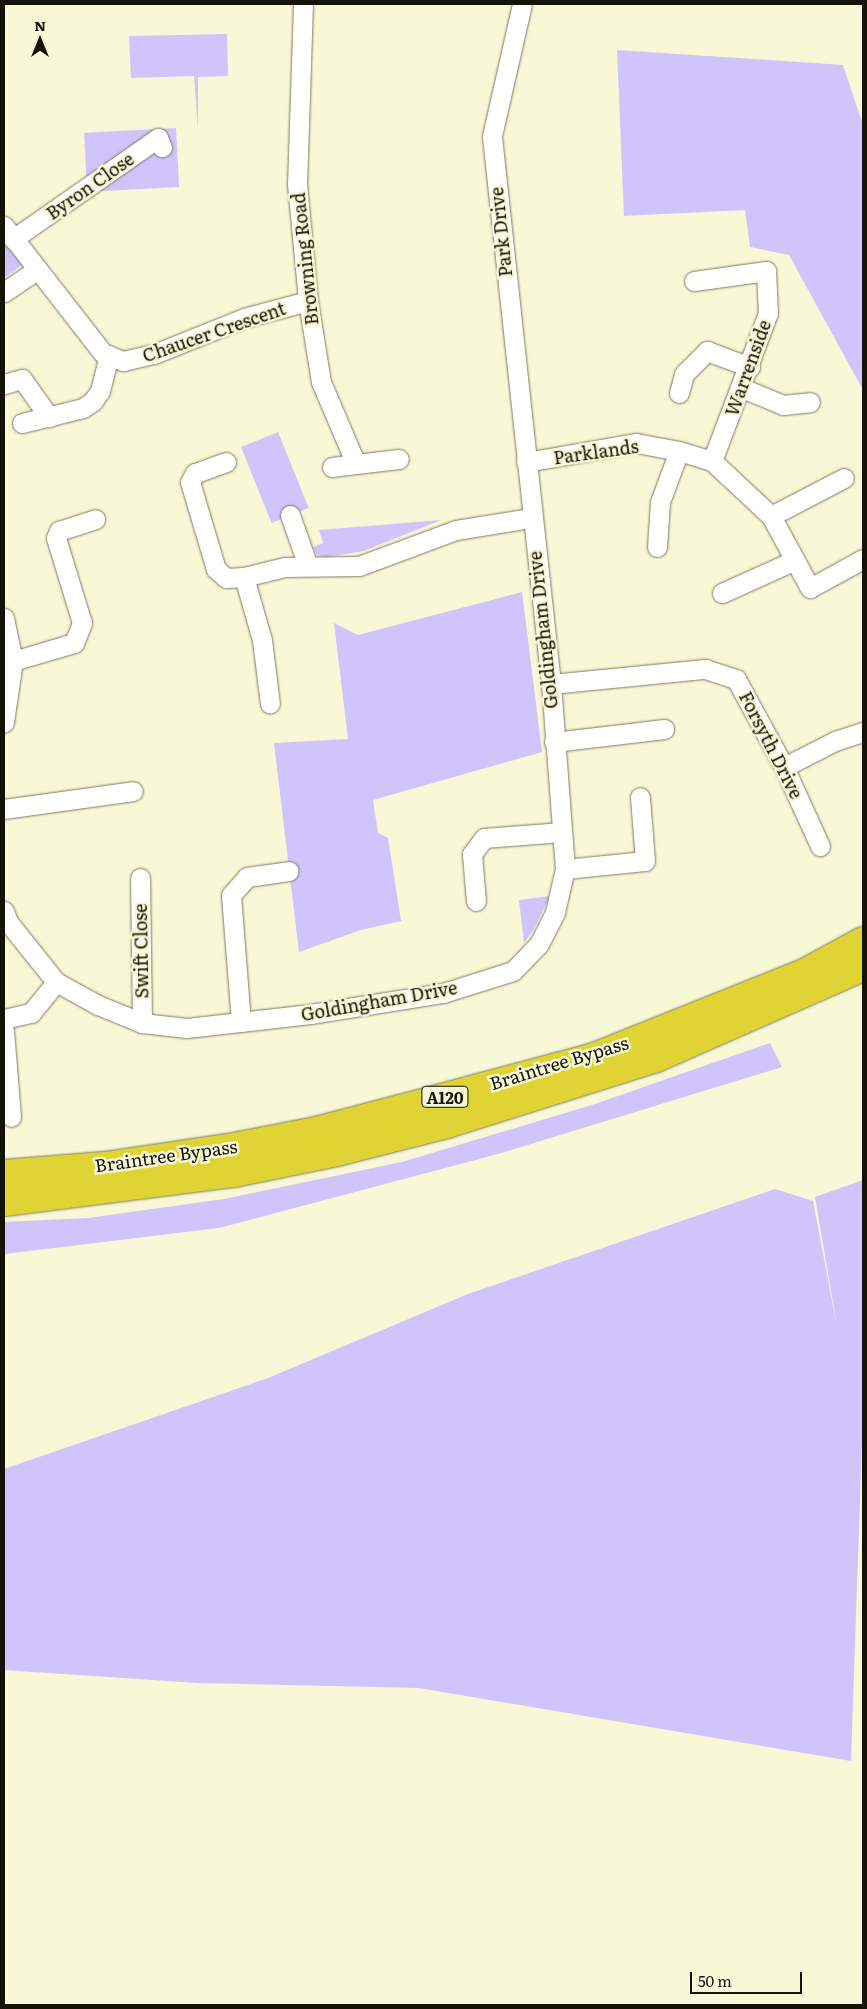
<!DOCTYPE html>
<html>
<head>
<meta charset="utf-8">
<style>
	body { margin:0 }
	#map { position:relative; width:867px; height:2009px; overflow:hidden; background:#f8f7d6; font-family:Literata,serif }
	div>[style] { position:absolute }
	.green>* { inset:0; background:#d0c4fd; transform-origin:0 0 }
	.roads { filter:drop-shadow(0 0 1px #7d7b5e) drop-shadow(0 0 1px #7d7b5e) }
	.minor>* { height:19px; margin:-9.5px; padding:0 9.5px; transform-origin:9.5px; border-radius:9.5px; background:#fff }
	.highway>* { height:28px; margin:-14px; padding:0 14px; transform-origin:14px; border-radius:14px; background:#dfd433 }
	span { translate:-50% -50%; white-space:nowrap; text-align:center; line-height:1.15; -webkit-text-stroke:5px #f8f7d6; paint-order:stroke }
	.shield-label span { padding:1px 4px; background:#f8f7d6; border:1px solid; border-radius:4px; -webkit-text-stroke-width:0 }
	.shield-label { font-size:16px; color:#141308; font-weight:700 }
	.street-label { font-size:18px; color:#141308 }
	.frame { position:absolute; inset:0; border:5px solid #141308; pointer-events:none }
	.north { position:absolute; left:15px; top:15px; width:50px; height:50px; -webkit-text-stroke:4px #f8f7d6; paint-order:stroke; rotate:0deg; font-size:14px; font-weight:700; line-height:20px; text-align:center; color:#141308 }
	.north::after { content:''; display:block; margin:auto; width:18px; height:22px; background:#141308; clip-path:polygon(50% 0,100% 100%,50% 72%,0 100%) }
	.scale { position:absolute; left:690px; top:1972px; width:112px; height:22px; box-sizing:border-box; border:2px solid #141308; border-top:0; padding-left:6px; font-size:15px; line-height:18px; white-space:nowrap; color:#141308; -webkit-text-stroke:4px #f8f7d6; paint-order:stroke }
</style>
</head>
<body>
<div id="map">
	<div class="green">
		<div style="clip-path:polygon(227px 34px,228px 76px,198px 77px,198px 129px,194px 76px,131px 78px,129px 36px)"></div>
		<div style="clip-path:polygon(617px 50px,843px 65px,863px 125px,863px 390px,789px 255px,750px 247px,745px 210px,624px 216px)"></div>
		<div style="left:176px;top:128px;width:59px;height:92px;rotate:87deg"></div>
		<div style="clip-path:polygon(4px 240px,22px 265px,4px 278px)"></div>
		<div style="left:278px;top:432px;width:82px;height:40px;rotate:68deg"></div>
		<div style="clip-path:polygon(441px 520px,364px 551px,326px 557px,317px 555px,313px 547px,323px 543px,319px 530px)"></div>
		<div style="clip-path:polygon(522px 592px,542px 752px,373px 800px,378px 833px,388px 838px,401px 921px,361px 930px,299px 952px,274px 743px,348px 739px,334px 623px,358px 635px)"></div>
		<div style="clip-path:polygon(550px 896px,534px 929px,524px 943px,519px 900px)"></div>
		<div style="clip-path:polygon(770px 1043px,782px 1067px,498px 1154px,219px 1228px,4px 1254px,4px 1222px,88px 1218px,224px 1199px,402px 1162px,595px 1104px)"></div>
		<div style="clip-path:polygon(863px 1180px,863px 1409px,851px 1761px,419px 1688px,197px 1683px,4px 1670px,4px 1469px,268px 1378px,468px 1294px,775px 1189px,813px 1201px,838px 1332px,815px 1197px)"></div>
	</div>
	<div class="roads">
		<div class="minor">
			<div style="left:303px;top:4px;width:180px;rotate:91.9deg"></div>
			<div style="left:297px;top:184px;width:118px;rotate:84.6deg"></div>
			<div style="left:308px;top:301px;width:82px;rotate:80.9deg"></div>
			<div style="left:321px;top:382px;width:89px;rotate:66.9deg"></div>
			<div style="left:356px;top:464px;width:43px;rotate:-6.6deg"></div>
			<div style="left:4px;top:226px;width:161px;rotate:52.1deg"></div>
			<div style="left:103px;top:353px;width:22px;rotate:22deg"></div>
			<div style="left:123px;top:361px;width:32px;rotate:-13deg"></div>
			<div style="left:154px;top:354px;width:97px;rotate:-21.8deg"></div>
			<div style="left:244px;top:318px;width:66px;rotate:-14.9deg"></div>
			<div style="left:13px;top:239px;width:177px;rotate:-34.9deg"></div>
			<div style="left:158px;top:138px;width:10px;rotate:66deg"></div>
			<div style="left:694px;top:281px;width:73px;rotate:-7.9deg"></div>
			<div style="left:766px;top:271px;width:42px;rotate:87.3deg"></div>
			<div style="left:768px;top:313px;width:158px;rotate:110.7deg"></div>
			<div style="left:4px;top:292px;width:40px;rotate:-34deg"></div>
			<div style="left:4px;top:384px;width:19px;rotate:-16deg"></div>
			<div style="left:22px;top:379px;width:47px;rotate:54.6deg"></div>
			<div style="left:742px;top:388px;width:44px;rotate:22.5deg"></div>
			<div style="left:783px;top:405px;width:27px;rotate:-6deg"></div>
			<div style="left:679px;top:393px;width:20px;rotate:-75deg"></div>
			<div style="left:684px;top:374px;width:33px;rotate:-45deg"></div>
			<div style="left:707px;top:351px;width:46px;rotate:20.4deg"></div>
			<div style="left:22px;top:423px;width:63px;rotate:-13.8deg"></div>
			<div style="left:83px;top:408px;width:12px;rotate:-35deg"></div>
			<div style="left:93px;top:401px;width:12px;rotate:-55deg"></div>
			<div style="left:100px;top:391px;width:37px;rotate:-76deg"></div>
			<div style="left:226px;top:462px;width:33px;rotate:160deg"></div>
			<div style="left:195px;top:473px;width:10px;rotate:119deg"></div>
			<div style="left:190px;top:482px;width:91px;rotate:73.4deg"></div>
			<div style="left:216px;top:569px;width:13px;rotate:42deg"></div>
			<div style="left:226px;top:578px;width:18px;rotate:-3deg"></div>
			<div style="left:244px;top:577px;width:42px;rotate:-13.7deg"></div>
			<div style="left:285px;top:567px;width:74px;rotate:-0.8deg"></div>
			<div style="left:359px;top:566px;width:103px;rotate:-20.4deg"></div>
			<div style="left:456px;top:530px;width:76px;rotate:-9.1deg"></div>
			<div style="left:526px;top:462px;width:112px;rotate:-9.8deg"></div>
			<div style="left:636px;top:443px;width:44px;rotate:10.5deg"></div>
			<div style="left:679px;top:451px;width:34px;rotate:17deg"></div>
			<div style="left:712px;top:461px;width:81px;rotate:43deg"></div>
			<div style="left:771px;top:516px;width:82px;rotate:61.6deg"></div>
			<div style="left:810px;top:588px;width:60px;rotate:-28.7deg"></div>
			<div style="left:332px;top:467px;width:24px;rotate:-7deg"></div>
			<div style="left:290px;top:515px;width:54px;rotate:70.6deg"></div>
			<div style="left:771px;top:516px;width:82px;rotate:-27.5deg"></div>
			<div style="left:657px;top:547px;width:45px;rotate:-86.2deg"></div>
			<div style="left:660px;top:502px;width:54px;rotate:-69.6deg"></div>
			<div style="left:244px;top:577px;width:66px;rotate:74.1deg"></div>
			<div style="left:262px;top:640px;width:64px;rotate:82.9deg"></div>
			<div style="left:722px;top:593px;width:80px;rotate:-24.3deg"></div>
			<div style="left:4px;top:618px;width:44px;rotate:78.2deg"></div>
			<div style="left:13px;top:661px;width:62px;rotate:98.4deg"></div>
			<div style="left:13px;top:661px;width:64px;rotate:-16.4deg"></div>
			<div style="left:74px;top:643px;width:22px;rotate:-68deg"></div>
			<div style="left:82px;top:623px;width:89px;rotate:-107deg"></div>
			<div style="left:56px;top:538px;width:8px;rotate:-67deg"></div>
			<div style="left:59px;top:531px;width:38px;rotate:-18deg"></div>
			<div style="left:551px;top:684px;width:155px;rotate:-5.6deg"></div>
			<div style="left:705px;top:669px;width:33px;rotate:18deg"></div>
			<div style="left:736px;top:679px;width:100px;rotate:61.4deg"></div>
			<div style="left:784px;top:767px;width:87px;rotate:65.5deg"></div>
			<div style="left:554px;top:742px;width:111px;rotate:-6.7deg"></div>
			<div style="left:784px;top:767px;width:57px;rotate:-27deg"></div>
			<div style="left:835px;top:741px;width:29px;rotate:-18deg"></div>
			<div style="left:4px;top:809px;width:130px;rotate:-7.9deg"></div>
			<div style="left:565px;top:869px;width:80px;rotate:-5.7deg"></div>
			<div style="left:645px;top:861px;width:64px;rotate:-94.5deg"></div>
			<div style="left:140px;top:878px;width:145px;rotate:89.2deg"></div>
			<div style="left:476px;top:901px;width:47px;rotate:-94.9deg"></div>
			<div style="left:472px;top:854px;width:20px;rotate:-53deg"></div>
			<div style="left:484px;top:838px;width:78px;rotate:-4.4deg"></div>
			<div style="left:4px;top:911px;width:12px;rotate:70deg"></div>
			<div style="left:8px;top:922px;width:77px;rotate:51.3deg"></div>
			<div style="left:56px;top:982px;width:48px;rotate:28.7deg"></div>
			<div style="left:98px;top:1005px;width:48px;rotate:22.2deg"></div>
			<div style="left:142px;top:1023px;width:45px;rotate:6.3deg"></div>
			<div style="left:187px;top:1028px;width:124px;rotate:-6.5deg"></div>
			<div style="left:310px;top:1014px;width:135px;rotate:-9deg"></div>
			<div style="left:443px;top:993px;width:73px;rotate:-17.4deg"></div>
			<div style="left:513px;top:971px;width:37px;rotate:-46deg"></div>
			<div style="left:539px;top:944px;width:36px;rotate:-63deg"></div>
			<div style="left:555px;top:912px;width:44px;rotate:-76.9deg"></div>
			<div style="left:565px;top:869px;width:186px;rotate:-94.3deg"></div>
			<div style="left:551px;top:684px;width:551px;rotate:-96.15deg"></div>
			<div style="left:492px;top:136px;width:135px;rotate:-77.2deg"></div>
			<div style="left:4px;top:1019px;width:28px;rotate:-13deg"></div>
			<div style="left:31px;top:1013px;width:40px;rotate:-51deg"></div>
			<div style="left:241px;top:1022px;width:127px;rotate:-94.5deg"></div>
			<div style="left:231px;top:895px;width:24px;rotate:-48deg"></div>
			<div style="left:247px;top:877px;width:42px;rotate:-8.1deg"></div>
			<div style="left:4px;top:1031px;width:86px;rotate:85.3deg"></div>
		</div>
		<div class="highway">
			<div style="left:4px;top:1174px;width:101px;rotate:-4.5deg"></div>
			<div style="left:105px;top:1166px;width:125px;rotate:-8.3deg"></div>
			<div style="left:229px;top:1148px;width:89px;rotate:-11.1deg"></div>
			<div style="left:316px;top:1131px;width:122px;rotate:-14.7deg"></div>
			<div style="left:434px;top:1100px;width:166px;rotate:-15deg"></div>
			<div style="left:594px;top:1057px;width:228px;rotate:-21.8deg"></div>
			<div style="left:806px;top:972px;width:65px;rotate:-28.5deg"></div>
			<div style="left:4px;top:1202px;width:232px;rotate:-7.2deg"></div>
			<div style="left:234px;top:1173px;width:105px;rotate:-11.5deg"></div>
			<div style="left:337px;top:1152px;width:114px;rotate:-14.3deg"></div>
			<div style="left:447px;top:1124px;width:219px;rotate:-17.5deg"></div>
			<div style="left:656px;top:1058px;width:226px;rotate:-23.7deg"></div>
		</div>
	</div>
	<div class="shield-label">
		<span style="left:445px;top:1097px">A120</span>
	</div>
	<div class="street-label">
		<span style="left:90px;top:186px;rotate:-35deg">Byron Close</span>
		<span style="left:501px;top:232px;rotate:-96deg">Park Drive</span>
		<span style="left:305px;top:259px;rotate:-96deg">Browning Road</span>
		<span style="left:214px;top:332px;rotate:-19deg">Chaucer Crescent</span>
		<span style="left:748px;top:368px;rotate:-70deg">Warrenside</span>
		<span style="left:596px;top:452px;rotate:-8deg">Parklands</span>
		<span style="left:543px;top:630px;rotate:-96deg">Goldingham Drive</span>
		<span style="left:771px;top:745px;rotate:63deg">Forsyth Drive</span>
		<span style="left:141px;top:951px;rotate:-91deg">Swift Close</span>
		<span style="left:379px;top:1001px;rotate:-10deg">Goldingham Drive</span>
		<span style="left:559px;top:1063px;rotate:-17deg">Braintree Bypass</span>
		<span style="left:166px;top:1156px;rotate:-8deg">Braintree Bypass</span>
	</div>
	<div class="frame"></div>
	<div class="north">N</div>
	<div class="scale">50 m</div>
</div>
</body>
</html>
